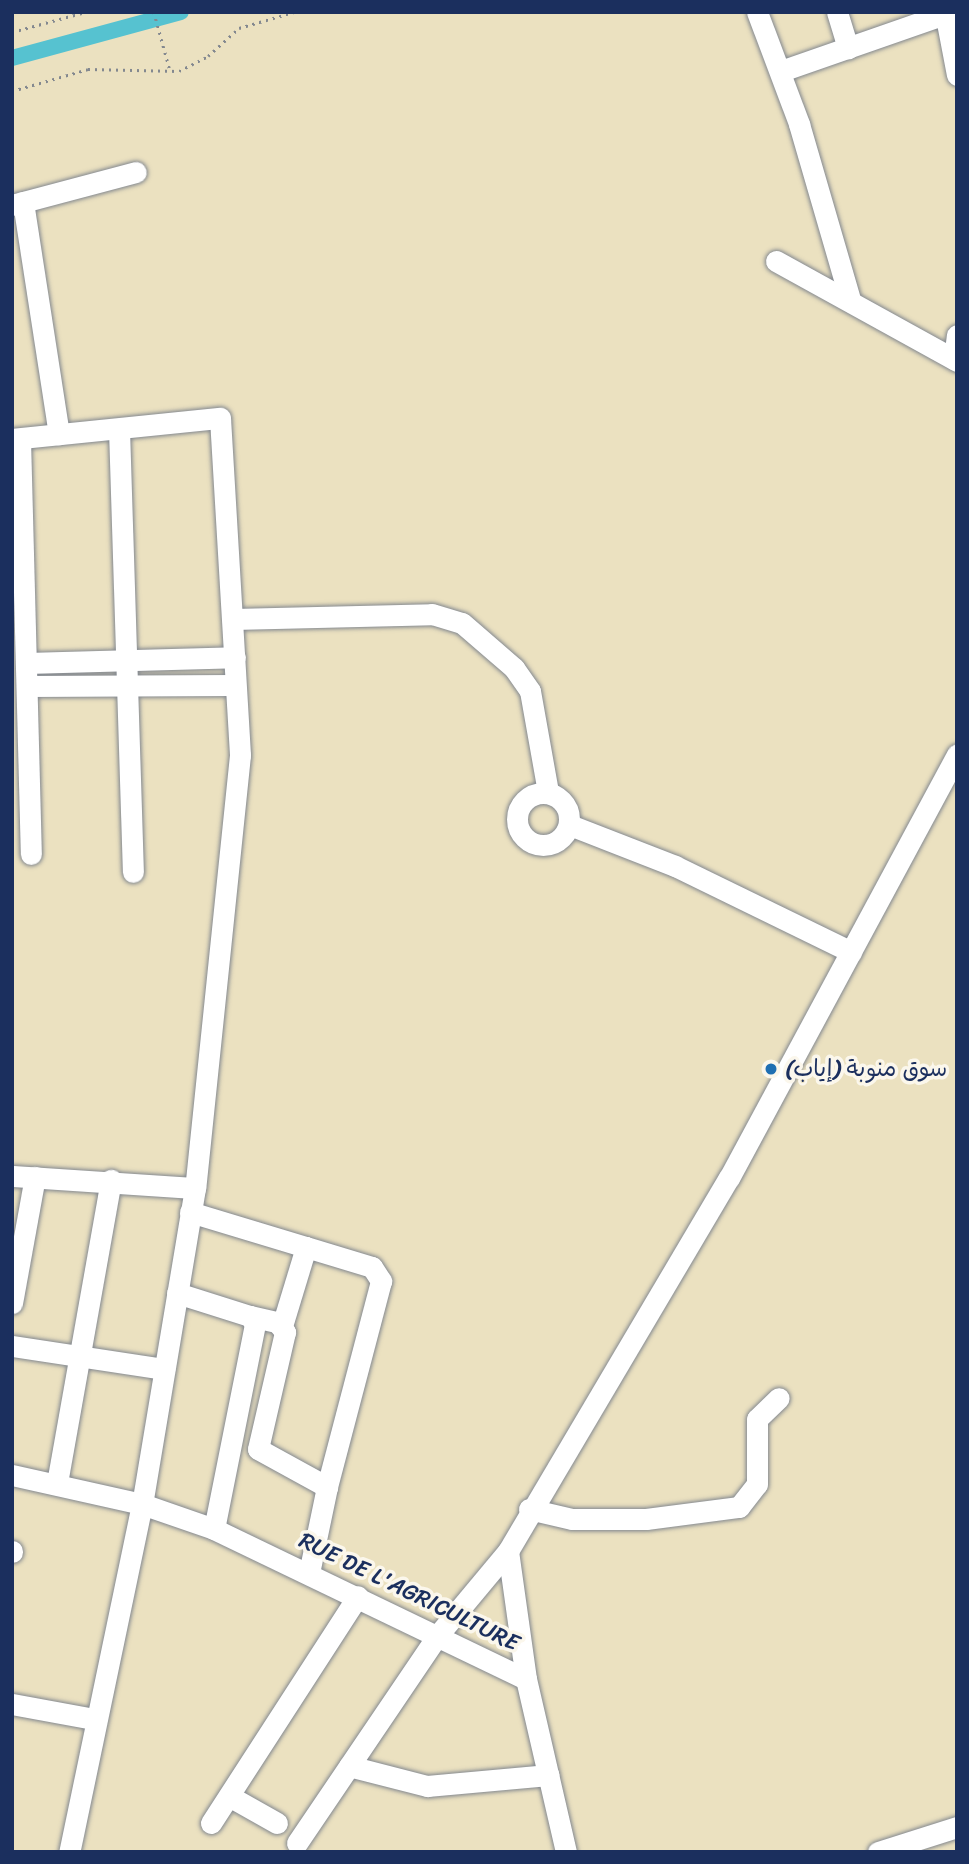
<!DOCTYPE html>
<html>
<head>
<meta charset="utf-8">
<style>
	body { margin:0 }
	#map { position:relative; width:969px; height:1864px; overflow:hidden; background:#ebe1c0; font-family:Sriracha,"Playpen Sans Arabic",sans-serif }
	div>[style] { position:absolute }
	.canal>* { height:16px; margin:-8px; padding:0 8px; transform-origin:8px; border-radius:8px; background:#56c2d0 }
	.path>* { height:2.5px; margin-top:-1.25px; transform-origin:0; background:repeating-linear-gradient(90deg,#83888f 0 2px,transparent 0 7px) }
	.roads { filter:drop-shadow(0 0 2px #83888f) drop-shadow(0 0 2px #83888f) }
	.minor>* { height:21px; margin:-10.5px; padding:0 10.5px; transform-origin:10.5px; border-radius:10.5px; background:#fff }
	.minor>.ring { margin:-10.5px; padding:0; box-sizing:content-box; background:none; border:21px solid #fff; border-radius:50% }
	.dots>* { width:19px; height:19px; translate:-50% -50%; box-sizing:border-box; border:4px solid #fbf7ec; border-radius:50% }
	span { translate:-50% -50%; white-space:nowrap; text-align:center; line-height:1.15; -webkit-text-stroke:7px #fbf7ec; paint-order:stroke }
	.poi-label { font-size:23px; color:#1b2f5e }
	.left { translate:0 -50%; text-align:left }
	.street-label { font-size:23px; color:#1b2f5e }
	.frame { position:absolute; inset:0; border:14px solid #1b2f5e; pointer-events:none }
</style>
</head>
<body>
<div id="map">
	<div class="canal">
		<div style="left:12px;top:58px;width:175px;rotate:-15.2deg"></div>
	</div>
	<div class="path">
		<div style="left:154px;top:12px;width:60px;rotate:74.6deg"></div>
		<div style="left:12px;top:32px;width:76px;rotate:-15.3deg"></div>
		<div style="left:12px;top:91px;width:79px;rotate:-16.1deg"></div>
		<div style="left:88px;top:69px;width:91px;rotate:1.3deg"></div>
		<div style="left:179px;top:71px;width:33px;rotate:-27deg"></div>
		<div style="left:208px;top:56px;width:42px;rotate:-42.1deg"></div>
		<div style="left:239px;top:28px;width:57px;rotate:-16.2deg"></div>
	</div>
	<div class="roads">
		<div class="minor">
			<div style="left:757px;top:12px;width:120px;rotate:69.4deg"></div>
			<div style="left:799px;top:124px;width:182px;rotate:73.8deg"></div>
			<div style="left:837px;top:12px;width:38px;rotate:73deg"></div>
			<div style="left:945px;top:12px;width:64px;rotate:79.2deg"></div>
			<div style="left:781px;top:71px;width:174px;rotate:-19.2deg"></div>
			<div style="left:23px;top:202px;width:235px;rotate:81.2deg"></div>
			<div style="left:12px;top:205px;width:128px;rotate:-14.9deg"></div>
			<div style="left:776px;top:261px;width:207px;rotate:28.9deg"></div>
			<div style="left:954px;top:359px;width:24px;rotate:-83deg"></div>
			<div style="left:119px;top:429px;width:443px;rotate:88.2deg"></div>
			<div style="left:12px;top:439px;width:209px;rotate:-5.8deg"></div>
			<div style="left:220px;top:418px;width:338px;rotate:86.6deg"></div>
			<div style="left:240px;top:755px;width:435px;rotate:95.9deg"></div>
			<div style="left:195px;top:1188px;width:320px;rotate:99.5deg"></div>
			<div style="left:142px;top:1504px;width:356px;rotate:101.8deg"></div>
			<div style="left:20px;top:439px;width:415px;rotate:88.5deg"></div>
			<div style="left:233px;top:619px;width:199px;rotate:-1.4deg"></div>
			<div style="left:432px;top:614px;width:31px;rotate:17deg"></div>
			<div style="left:462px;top:623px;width:69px;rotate:40.9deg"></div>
			<div style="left:514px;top:668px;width:28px;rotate:55deg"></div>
			<div style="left:530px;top:691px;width:103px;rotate:79.9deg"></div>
			<div style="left:26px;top:663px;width:209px;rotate:-1.6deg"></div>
			<div style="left:27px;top:686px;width:207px;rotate:-0.3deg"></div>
			<div class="ring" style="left:517px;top:793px;width:31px;height:31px"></div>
			<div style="left:570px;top:825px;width:113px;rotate:21.3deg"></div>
			<div style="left:675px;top:866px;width:196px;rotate:26deg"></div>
			<div style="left:12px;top:1176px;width:183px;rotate:3.8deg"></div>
			<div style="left:190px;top:1212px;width:121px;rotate:16.8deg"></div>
			<div style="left:306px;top:1247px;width:83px;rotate:106.9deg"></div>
			<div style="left:306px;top:1247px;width:69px;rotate:16.9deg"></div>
			<div style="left:372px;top:1267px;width:17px;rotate:57deg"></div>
			<div style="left:381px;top:1281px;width:213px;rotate:104.7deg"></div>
			<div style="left:177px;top:1293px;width:77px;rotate:17.5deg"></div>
			<div style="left:250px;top:1316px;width:9px;rotate:58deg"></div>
			<div style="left:255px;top:1324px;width:209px;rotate:101.3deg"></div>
			<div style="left:12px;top:1303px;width:128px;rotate:-79.7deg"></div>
			<div style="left:250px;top:1316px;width:28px;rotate:13deg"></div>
			<div style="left:277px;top:1322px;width:13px;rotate:51deg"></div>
			<div style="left:285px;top:1332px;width:120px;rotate:103deg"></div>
			<div style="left:258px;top:1449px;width:79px;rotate:28.8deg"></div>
			<div style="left:327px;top:1487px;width:88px;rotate:101.8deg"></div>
			<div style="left:12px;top:1346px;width:154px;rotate:8.6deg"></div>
			<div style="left:12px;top:1475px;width:133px;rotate:12.6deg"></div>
			<div style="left:142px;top:1504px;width:76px;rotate:19.1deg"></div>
			<div style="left:214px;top:1529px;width:346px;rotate:25.7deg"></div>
			<div style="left:57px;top:1483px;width:308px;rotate:-79.9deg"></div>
			<div style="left:529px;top:1509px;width:44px;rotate:13.1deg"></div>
			<div style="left:572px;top:1519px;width:74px"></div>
			<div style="left:646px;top:1519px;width:94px;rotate:-7.4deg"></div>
			<div style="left:739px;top:1507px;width:29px;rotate:-52deg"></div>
			<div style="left:757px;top:1484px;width:65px;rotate:-90deg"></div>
			<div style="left:757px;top:1419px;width:30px;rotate:-44deg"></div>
			<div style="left:12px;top:1551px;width:1px;rotate:90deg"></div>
			<div style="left:12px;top:1704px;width:83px;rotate:10.4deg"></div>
			<div style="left:349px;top:1766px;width:81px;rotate:14.4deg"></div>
			<div style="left:427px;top:1786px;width:122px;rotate:-5.2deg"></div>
			<div style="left:229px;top:1796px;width:55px;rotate:29.4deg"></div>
			<div style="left:211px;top:1823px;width:270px;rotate:-57.1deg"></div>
			<div style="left:297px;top:1843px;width:251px;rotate:-55.9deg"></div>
			<div style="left:438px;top:1635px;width:109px;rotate:-50.2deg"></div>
			<div style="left:566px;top:1852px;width:178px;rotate:-103deg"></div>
			<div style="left:526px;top:1679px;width:129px;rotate:-98deg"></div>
			<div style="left:508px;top:1551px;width:434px;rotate:-59.4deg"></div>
			<div style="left:729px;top:1178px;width:481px;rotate:-61.7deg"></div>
			<div style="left:878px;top:1852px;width:83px;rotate:-17.6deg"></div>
		</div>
	</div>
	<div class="dots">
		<div style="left:771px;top:1069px;background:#1f6fb2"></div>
	</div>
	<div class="poi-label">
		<span class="left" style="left:785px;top:1069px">سوق منوبة (إياب)</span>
	</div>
	<div class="street-label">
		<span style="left:409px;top:1592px;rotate:26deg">RUE DE L'AGRICULTURE</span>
	</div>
	<div class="frame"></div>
</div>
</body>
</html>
